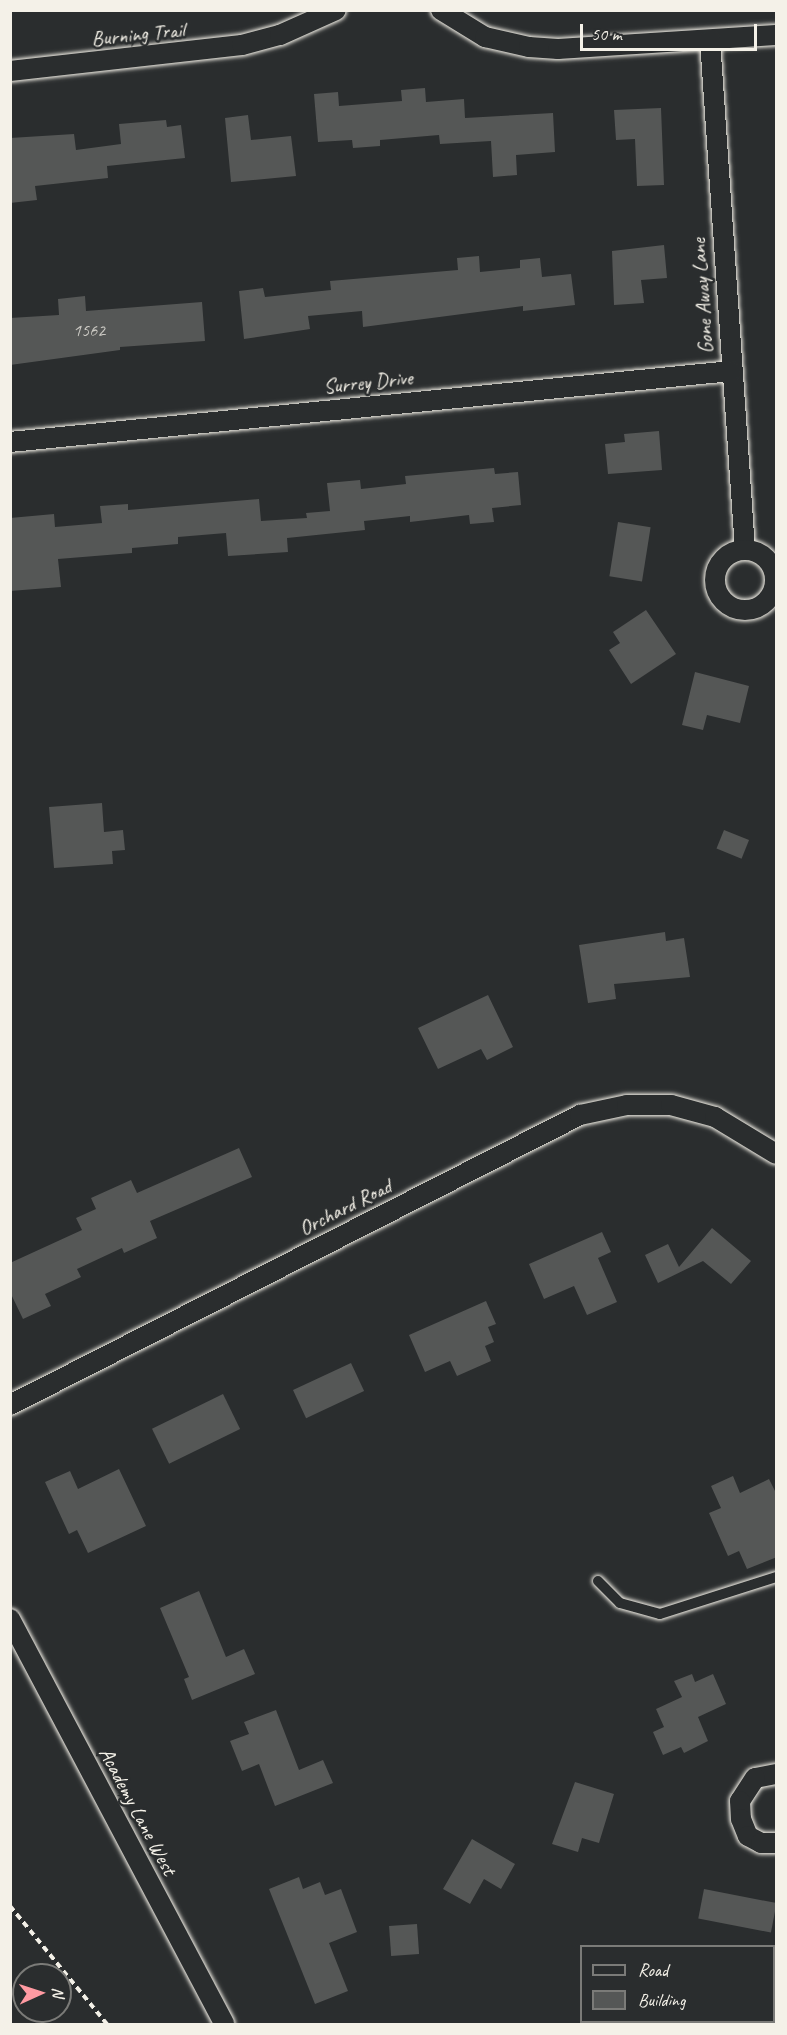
<!DOCTYPE html>
<html>
<head>
<meta charset="utf-8">
<style>
	body { margin:0 }
	#map { position:relative; width:787px; height:2035px; overflow:hidden; background:#2a2d2e; font-family:Caveat,sans-serif }
	div>[style] { position:absolute }
	.building>* { inset:0; background:#555756; transform-origin:0 0 }
	.path>* { height:4px; margin-top:-2px; transform-origin:0; background:repeating-linear-gradient(90deg,#f4f1e8 0 6px,transparent 0 10.5px) }
	.roads { filter:drop-shadow(0 0 2px #f4f1e8) drop-shadow(0 0 2px #f4f1e8) }
	.service>* { height:10px; margin:-5px; padding:0 5px; transform-origin:5px; border-radius:5px; background:#2a2d2e }
	.minor>* { height:20px; margin:-10px; padding:0 10px; transform-origin:10px; border-radius:10px; background:#2a2d2e }
	.minor>.ring { margin:-10px; padding:0; box-sizing:content-box; background:none; border:20px solid #2a2d2e; border-radius:50% }
	span { translate:-50% -50%; white-space:nowrap; text-align:center; line-height:1.15; -webkit-text-stroke:5px #2a2d2e; paint-order:stroke }
	.number-label { font-size:18px; color:#cccac4 }
	.number-label span { -webkit-text-stroke-width:0 }
	.street-label { font-size:21px; color:#f4f1e8 }
	.frame { position:absolute; inset:0; border:12px solid #f4f1e8; pointer-events:none }
	.legend { position:absolute; left:580px; top:1945px; width:195px; height:78px; box-sizing:border-box; background:#2a2d2e; border:2px solid #7b7b78; margin:0; padding:8px 10px; list-style:none; font-size:18px; color:#f4f1e8 }
	.legend li { display:flex; align-items:center; gap:12px; height:30px }
	.legend b { width:30px; border:2px solid #7b7b78 }
	.north { position:absolute; left:12px; top:1963px; width:60px; height:60px; box-sizing:border-box; background:#2a2d2e; border:2px solid #7b7b78; border-radius:50%; rotate:87deg; font-size:16px; font-weight:700; line-height:24px; text-align:center; color:#f4f1e8 }
	.north::after { content:''; display:block; margin:auto; width:21px; height:27px; background:#ff9aa2; clip-path:polygon(50% 0,100% 100%,50% 72%,0 100%) }
	.scale { position:absolute; left:580px; top:24px; width:177px; height:27px; box-sizing:border-box; border:3px solid #f4f1e8; border-top:0; padding-left:8px; font-size:18px; line-height:21px; white-space:nowrap; color:#f4f1e8; -webkit-text-stroke:4px #2a2d2e; paint-order:stroke }
</style>
</head>
<body>
<div id="map">
	<div class="building">
		<div style="clip-path:polygon(425px 88px,426px 102px,464px 99px,465px 118px,553px 113px,555px 152px,516px 155px,517px 175px,493px 177px,491px 141px,440px 144px,439px 135px,380px 140px,380px 146px,353px 148px,352px 140px,318px 142px,314px 94px,338px 92px,339px 106px,402px 101px,401px 90px)"></div>
		<div style="clip-path:polygon(661px 108px,664px 185px,637px 186px,635px 139px,616px 140px,614px 110px)"></div>
		<div style="clip-path:polygon(248px 115px,251px 140px,291px 136px,296px 176px,231px 182px,225px 118px)"></div>
		<div style="clip-path:polygon(166px 120px,167px 127px,181px 125px,185px 158px,107px 166px,108px 178px,35px 186px,37px 200px,10px 203px,10px 138px,74px 134px,76px 150px,121px 144px,119px 124px)"></div>
		<div style="clip-path:polygon(664px 245px,667px 278px,641px 280px,644px 303px,614px 305px,612px 251px)"></div>
		<div style="clip-path:polygon(479px 256px,480px 272px,520px 268px,520px 260px,540px 258px,542px 277px,571px 274px,575px 305px,523px 311px,523px 306px,363px 327px,362px 311px,308px 316px,310px 329px,244px 339px,239px 291px,263px 288px,265px 297px,331px 290px,330px 281px,458px 270px,457px 258px)"></div>
		<div style="clip-path:polygon(85px 296px,86px 311px,202px 302px,205px 341px,120px 347px,120px 350px,10px 365px,10px 318px,59px 315px,58px 299px)"></div>
		<div style="clip-path:polygon(659px 431px,662px 470px,608px 474px,605px 444px,625px 442px,624px 434px)"></div>
		<div style="clip-path:polygon(494px 468px,495px 474px,518px 472px,521px 505px,492px 508px,494px 522px,470px 524px,469px 515px,410px 522px,410px 516px,364px 521px,365px 530px,287px 538px,288px 552px,228px 556px,226px 533px,178px 537px,178px 544px,132px 548px,132px 553px,58px 559px,61px 587px,10px 591px,10px 518px,54px 514px,55px 527px,102px 523px,100px 506px,128px 504px,128px 510px,259px 499px,261px 521px,307px 518px,306px 513px,330px 511px,327px 483px,360px 480px,361px 489px,406px 484px,405px 476px)"></div>
		<div style="left:618px;top:522px;width:33px;height:55px;rotate:9deg"></div>
		<div style="clip-path:polygon(646px 610px,676px 654px,631px 684px,609px 650px,620px 643px,613px 632px)"></div>
		<div style="clip-path:polygon(695px 672px,749px 686px,740px 723px,707px 715px,703px 730px,682px 725px)"></div>
		<div style="clip-path:polygon(102px 803px,104px 832px,123px 830px,125px 850px,112px 851px,113px 864px,54px 868px,49px 807px)"></div>
		<div style="left:724px;top:830px;width:27px;height:20px;rotate:22deg"></div>
		<div style="clip-path:polygon(665px 932px,666px 941px,684px 938px,690px 977px,614px 984px,616px 999px,588px 1003px,579px 945px)"></div>
		<div style="clip-path:polygon(488px 995px,513px 1047px,487px 1060px,481px 1049px,438px 1069px,418px 1028px)"></div>
		<div style="clip-path:polygon(239px 1148px,252px 1177px,150px 1221px,157px 1238px,124px 1253px,122px 1248px,77px 1269px,81px 1277px,45px 1294px,51px 1306px,23px 1319px,10px 1292px,10px 1263px,82px 1230px,76px 1218px,96px 1209px,91px 1198px,131px 1180px,137px 1193px)"></div>
		<div style="clip-path:polygon(712px 1228px,751px 1261px,731px 1284px,703px 1261px,658px 1283px,645px 1255px,668px 1244px,679px 1267px)"></div>
		<div style="clip-path:polygon(602px 1232px,611px 1252px,598px 1258px,617px 1302px,587px 1315px,574px 1286px,544px 1299px,529px 1264px)"></div>
		<div style="clip-path:polygon(486px 1301px,496px 1324px,488px 1327px,494px 1342px,485px 1346px,491px 1361px,457px 1376px,450px 1361px,425px 1372px,409px 1335px)"></div>
		<div style="left:351px;top:1363px;width:31px;height:64px;rotate:65deg"></div>
		<div style="left:223px;top:1394px;width:39px;height:79px;rotate:64deg"></div>
		<div style="clip-path:polygon(119px 1469px,146px 1526px,88px 1553px,77px 1530px,69px 1534px,45px 1482px,70px 1471px,78px 1489px)"></div>
		<div style="clip-path:polygon(733px 1476px,740px 1493px,769px 1479px,777px 1495px,777px 1557px,747px 1569px,739px 1551px,728px 1556px,709px 1513px,721px 1508px,711px 1486px)"></div>
		<div style="clip-path:polygon(199px 1591px,226px 1657px,244px 1649px,255px 1674px,192px 1700px,184px 1679px,189px 1677px,160px 1608px)"></div>
		<div style="clip-path:polygon(692px 1674px,695px 1682px,713px 1674px,726px 1704px,698px 1717px,708px 1741px,684px 1753px,681px 1747px,663px 1755px,653px 1732px,664px 1727px,656px 1709px,682px 1697px,674px 1681px)"></div>
		<div style="clip-path:polygon(276px 1710px,299px 1770px,323px 1760px,333px 1783px,275px 1806px,259px 1764px,242px 1771px,230px 1741px,249px 1734px,244px 1722px)"></div>
		<div style="clip-path:polygon(575px 1782px,614px 1794px,599px 1843px,582px 1838px,578px 1852px,552px 1844px)"></div>
		<div style="clip-path:polygon(472px 1839px,515px 1864px,501px 1889px,484px 1879px,470px 1904px,443px 1889px)"></div>
		<div style="clip-path:polygon(299px 1877px,303px 1889px,320px 1882px,325px 1895px,341px 1889px,357px 1932px,329px 1943px,348px 1991px,315px 2004px,269px 1889px)"></div>
		<div style="left:704px;top:1889px;width:74px;height:30px;rotate:11deg"></div>
		<div style="left:417px;top:1924px;width:30px;height:28px;rotate:86deg"></div>
	</div>
	<div class="path">
		<div style="left:10px;top:1906px;width:153px;rotate:50.6deg"></div>
	</div>
	<div class="roads">
		<div class="service">
			<div style="left:598px;top:1581px;width:31px;rotate:45deg"></div>
			<div style="left:620px;top:1603px;width:41px;rotate:15.4deg"></div>
			<div style="left:660px;top:1614px;width:122px;rotate:-17.7deg"></div>
		</div>
		<div class="minor">
			<div style="left:441px;top:10px;width:52px;rotate:31.5deg"></div>
			<div style="left:485px;top:37px;width:45px;rotate:12.8deg"></div>
			<div style="left:529px;top:47px;width:29px;rotate:4deg"></div>
			<div style="left:558px;top:49px;width:218px;rotate:-3.7deg"></div>
			<div style="left:710px;top:40px;width:510px;rotate:86.07deg"></div>
			<div style="left:10px;top:71px;width:233px;rotate:-6.4deg"></div>
			<div style="left:242px;top:45px;width:39px;rotate:-15deg"></div>
			<div style="left:280px;top:35px;width:61px;rotate:-24.1deg"></div>
			<div style="left:10px;top:442px;width:724px;rotate:-5.62deg"></div>
			<div class="ring" style="left:715px;top:550px;width:40px;height:40px"></div>
			<div style="left:10px;top:1405px;width:640px;rotate:-26.97deg"></div>
			<div style="left:580px;top:1115px;width:48px;rotate:-12deg"></div>
			<div style="left:627px;top:1105px;width:44px"></div>
			<div style="left:671px;top:1105px;width:46px;rotate:15.3deg"></div>
			<div style="left:715px;top:1117px;width:71px;rotate:31.2deg"></div>
			<div style="left:10px;top:1619px;width:458px;rotate:62.1deg"></div>
			<div style="left:776px;top:1774px;width:21px;rotate:169deg"></div>
			<div style="left:755px;top:1778px;width:27px;rotate:123deg"></div>
			<div style="left:740px;top:1801px;width:18px;rotate:87deg"></div>
			<div style="left:741px;top:1819px;width:18px;rotate:68deg"></div>
			<div style="left:748px;top:1836px;width:15px;rotate:28deg"></div>
			<div style="left:761px;top:1843px;width:15px"></div>
		</div>
	</div>
	<div class="number-label">
		<span style="left:89px;top:330px">1562</span>
	</div>
	<div class="street-label">
		<span style="left:138px;top:34px;rotate:-6deg">Burning Trail</span>
		<span style="left:702px;top:296px;rotate:-94deg">Gone Away Lane</span>
		<span style="left:368px;top:382px;rotate:-6deg">Surrey Drive</span>
		<span style="left:345px;top:1207px;rotate:-27deg">Orchard Road</span>
		<span style="left:138px;top:1811px;rotate:62deg">Academy Lane West</span>
	</div>
	<div class="frame"></div>
	<ul class="legend">
	<li><b style="height:8px;background:#2a2d2e"></b>Road</li>
	<li><b style="height:16px;background:#555756"></b>Building</li>
	</ul>
	<div class="north">N</div>
	<div class="scale">50 m</div>
</div>
</body>
</html>
